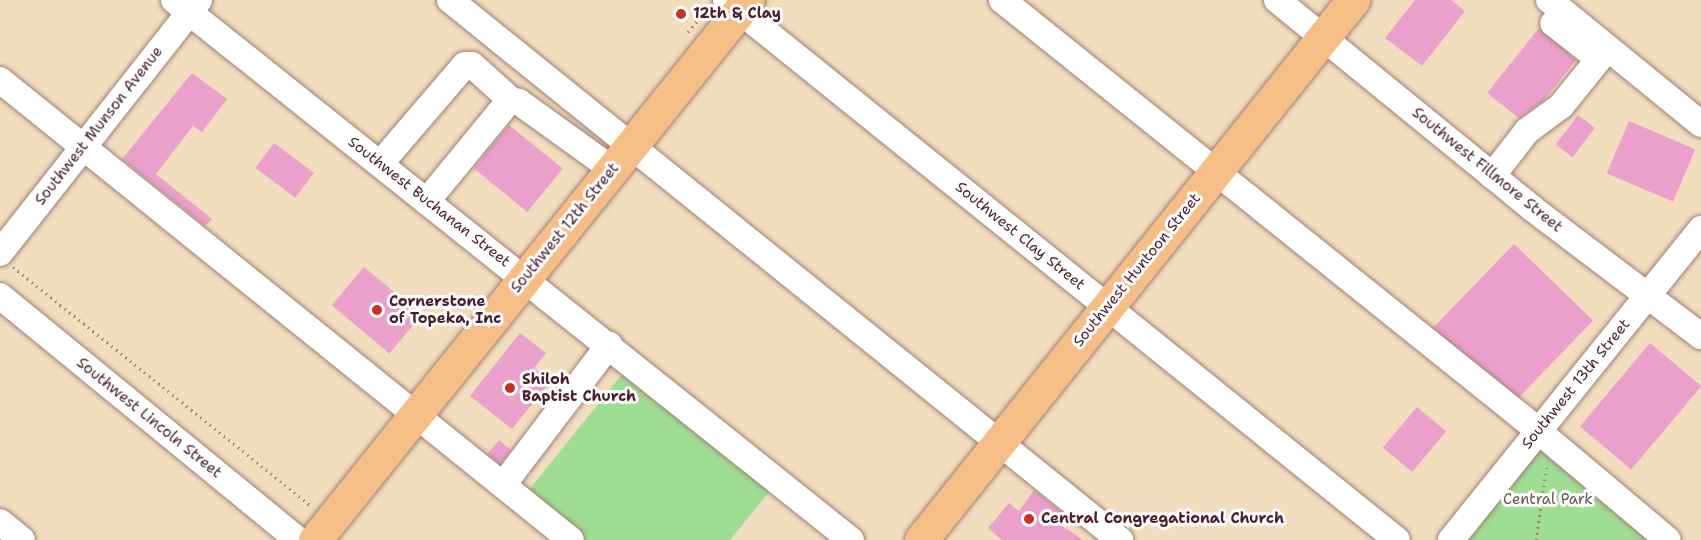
<!DOCTYPE html>
<html>
<head>
<meta charset="utf-8">
<style>
	body { margin:0 }
	#map { position:relative; width:1701px; height:540px; overflow:hidden; background:#f2ddbe; font-family:"Shantell Sans",sans-serif }
	div>[style] { position:absolute }
	.green>* { inset:0; background:#9edd93 }
	.building>* { inset:0; background:#eaa0ca; transform-origin:0 0 }
	.path>* { height:3px; margin-top:-1.5px; transform-origin:0; background:repeating-linear-gradient(90deg,#9e7e74 0 1.5px,transparent 0 6px) }
	.roads { filter:drop-shadow(0 0 2px #9e7e74) drop-shadow(0 0 2px #9e7e74) }
	.minor>* { height:26px; margin:-13px; padding:0 13px; transform-origin:13px; border-radius:13px; background:#fff }
	.major>* { height:33px; margin:-16.5px; padding:0 16.5px; transform-origin:16.5px; border-radius:16.5px; background:#f6be87 }
	.dots>* { width:16px; height:16px; translate:-50% -50%; box-sizing:border-box; border:3px solid #fff; border-radius:50% }
	span { translate:-50% -50%; white-space:nowrap; text-align:center; line-height:1.15; -webkit-text-stroke:6px #fff; paint-order:stroke }
	.poi-label { font-size:15px; color:#4a1f2b; font-weight:700 }
	.left { translate:0 -50%; text-align:left }
	.street-label { font-size:15px; color:#4a1f2b }
	.park-label { font-size:15px; color:#63584a }
</style>
</head>
<body>
<div id="map">
	<div class="green">
		<div style="clip-path:polygon(623px 373px,770px 491px,730px 540px,581px 540px,525px 495px)"></div>
		<div style="clip-path:polygon(1540px 444px,1656px 540px,1465px 540px)"></div>
	</div>
	<div class="building">
		<div style="clip-path:polygon(1415px 0,1451px 0,1465px 11px,1422px 66px,1385px 38px)"></div>
		<div style="clip-path:polygon(1539px 28px,1576px 60px,1543px 101px,1519px 118px,1487px 93px)"></div>
		<div style="clip-path:polygon(192px 73px,227px 99px,202px 132px,193px 126px,156px 174px,212px 219px,205px 226px,122px 159px)"></div>
		<div style="left:1578px;top:115px;width:21px;height:37px;rotate:37deg"></div>
		<div style="left:1629px;top:121px;width:72px;height:57px;rotate:23deg"></div>
		<div style="left:509px;top:125px;width:69px;height:56px;rotate:39deg"></div>
		<div style="left:274px;top:143px;width:50px;height:31px;rotate:37deg"></div>
		<div style="left:1514px;top:244px;width:110px;height:116px;rotate:44deg"></div>
		<div style="left:364px;top:267px;width:75px;height:50px;rotate:40deg"></div>
		<div style="clip-path:polygon(520px 333px,546px 353px,534px 368px,551px 381px,512px 429px,470px 396px)"></div>
		<div style="left:1650px;top:343px;width:67px;height:109px;rotate:40deg"></div>
		<div style="left:1417px;top:407px;width:38px;height:53px;rotate:40deg"></div>
		<div style="left:499px;top:440px;width:16px;height:18px;rotate:40deg"></div>
		<div style="clip-path:polygon(1034px 490px,1065px 515px,1059px 523px,1083px 540px,1002px 540px,988px 528px,1009px 503px,1019px 511px)"></div>
	</div>
	<div class="path">
		<div style="left:688px;top:32px;width:17px;rotate:-50deg"></div>
		<div style="left:13px;top:267px;width:382px;rotate:38.7deg"></div>
		<div style="left:1536px;top:540px;width:76px;rotate:-81.7deg"></div>
	</div>
	<div class="roads">
		<div class="minor">
			<div style="left:174px;top:0;width:866px;rotate:38.58deg"></div>
			<div style="left:450px;top:0;width:861px;rotate:38.87deg"></div>
			<div style="left:726px;top:0;width:861px;rotate:38.83deg"></div>
			<div style="left:1002px;top:0;width:668px;rotate:38.74deg"></div>
			<div style="left:1523px;top:418px;width:189px;rotate:40.1deg"></div>
			<div style="left:1277px;top:0;width:330px;rotate:39.2deg"></div>
			<div style="left:1533px;top:209px;width:211px;rotate:37.1deg"></div>
			<div style="left:1549px;top:0;width:196px;rotate:39.2deg"></div>
			<div style="left:0;top:80px;width:733px;rotate:38.86deg"></div>
			<div style="left:380px;top:164px;width:130px;rotate:-49.4deg"></div>
			<div style="left:465px;top:65px;width:7px"></div>
			<div style="left:472px;top:65px;width:54px;rotate:42deg"></div>
			<div style="left:1492px;top:176px;width:57px;rotate:-52.1deg"></div>
			<div style="left:1527px;top:131px;width:42px;rotate:-36.3deg"></div>
			<div style="left:1561px;top:106px;width:60px;rotate:-51deg"></div>
			<div style="left:1599px;top:59px;width:58px;rotate:-142deg"></div>
			<div style="left:427px;top:201px;width:131px;rotate:-50.6deg"></div>
			<div style="left:510px;top:100px;width:9px;rotate:13deg"></div>
			<div style="left:519px;top:102px;width:115px;rotate:35.8deg"></div>
			<div style="left:0;top:253px;width:322px;rotate:-51.8deg"></div>
			<div style="left:0;top:296px;width:385px;rotate:39.3deg"></div>
			<div style="left:503px;top:485px;width:176px;rotate:-52.9deg"></div>
			<div style="left:0;top:522px;width:28px;rotate:39deg"></div>
			<div style="left:1451px;top:540px;width:399px;rotate:-51.2deg"></div>
		</div>
		<div class="major">
			<div style="left:315px;top:540px;width:692px;rotate:-51.28deg"></div>
			<div style="left:921px;top:540px;width:692px;rotate:-51.34deg"></div>
		</div>
	</div>
	<div class="dots">
		<div style="left:681px;top:14px;background:#c8321e"></div>
		<div style="left:377px;top:310px;background:#c8321e"></div>
		<div style="left:510px;top:388px;background:#c8321e"></div>
		<div style="left:1029px;top:519px;background:#c8321e"></div>
	</div>
	<div class="poi-label">
		<span class="left" style="left:693px;top:14px">12th &amp; Clay</span>
		<span class="left" style="left:389px;top:310px">Cornerstone<br>of Topeka, Inc</span>
		<span class="left" style="left:522px;top:388px">Shiloh<br>Baptist Church</span>
		<span class="left" style="left:1041px;top:519px">Central Congregational Church</span>
	</div>
	<div class="street-label">
		<span style="left:99px;top:126px;rotate:-52deg">Southwest Munson Avenue</span>
		<span style="left:1487px;top:170px;rotate:39deg">Southwest Fillmore Street</span>
		<span style="left:429px;top:202px;rotate:38deg">Southwest Buchanan Street</span>
		<span style="left:565px;top:228px;rotate:-51deg">Southwest 12th Street</span>
		<span style="left:1020px;top:236px;rotate:39deg">Southwest Clay Street</span>
		<span style="left:1137px;top:270px;rotate:-51deg">Southwest Huntoon Street</span>
		<span style="left:1576px;top:384px;rotate:-51deg">Southwest 13th Street</span>
		<span style="left:149px;top:418px;rotate:39deg">Southwest Lincoln Street</span>
	</div>
	<div class="park-label">
		<span style="left:1548px;top:500px">Central Park</span>
	</div>
</div>
</body>
</html>
